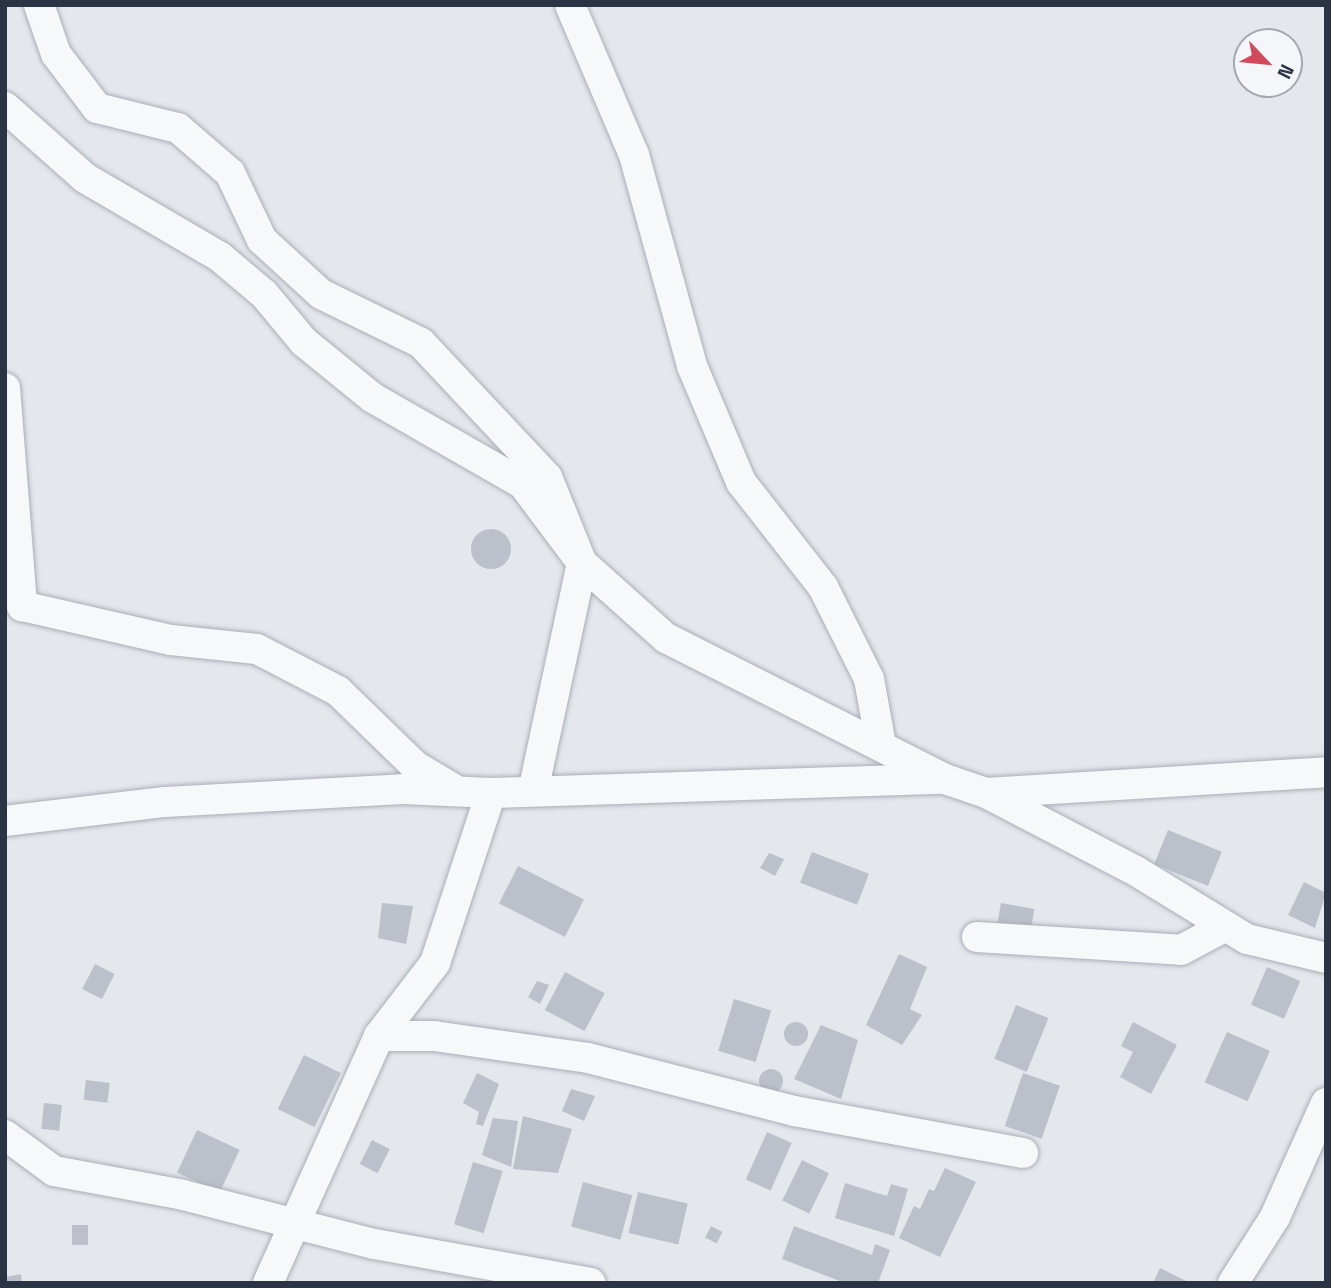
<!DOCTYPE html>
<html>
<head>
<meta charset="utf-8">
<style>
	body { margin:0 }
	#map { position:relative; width:1331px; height:1288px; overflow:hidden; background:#e4e7ec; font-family:"Space Grotesk",sans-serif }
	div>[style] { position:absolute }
	.building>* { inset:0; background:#bbc0ca; transform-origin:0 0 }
	.round { border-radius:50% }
	.roads { filter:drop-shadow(0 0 2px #a9aeb7) drop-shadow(0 0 2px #a9aeb7) }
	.minor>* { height:30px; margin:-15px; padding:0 15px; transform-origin:15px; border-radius:15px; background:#f7f8fa }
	span { translate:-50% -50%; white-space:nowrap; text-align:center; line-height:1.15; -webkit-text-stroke:7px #f4f6f9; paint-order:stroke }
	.frame { position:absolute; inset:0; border:7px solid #2b3445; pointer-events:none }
	.north { position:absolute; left:1233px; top:28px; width:70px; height:70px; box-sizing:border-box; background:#f4f6f9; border:2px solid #a4a8b1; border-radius:50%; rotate:116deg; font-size:19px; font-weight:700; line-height:28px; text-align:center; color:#2b3445 }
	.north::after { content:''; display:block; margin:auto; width:24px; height:32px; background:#d1495b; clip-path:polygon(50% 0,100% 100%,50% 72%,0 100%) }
</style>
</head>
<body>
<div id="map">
	<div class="building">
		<div class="round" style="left:471px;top:529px;width:40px;height:40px"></div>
		<div style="left:1168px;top:830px;width:58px;height:37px;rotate:22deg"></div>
		<div style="left:812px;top:852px;width:61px;height:33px;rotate:21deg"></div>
		<div style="clip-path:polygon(769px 853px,784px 859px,775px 876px,760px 868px)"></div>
		<div style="left:518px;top:866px;width:74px;height:42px;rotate:27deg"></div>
		<div style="clip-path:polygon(1304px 882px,1326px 893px,1315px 928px,1288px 915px)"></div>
		<div style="clip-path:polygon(382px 903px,413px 906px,406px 944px,378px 938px)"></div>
		<div style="left:1001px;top:903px;width:34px;height:20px;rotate:10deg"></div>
		<div style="clip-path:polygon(899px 954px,927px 967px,910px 1009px,922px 1015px,902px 1045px,866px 1025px)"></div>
		<div style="left:95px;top:964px;width:22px;height:28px;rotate:27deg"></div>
		<div style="left:1267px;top:967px;width:36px;height:41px;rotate:23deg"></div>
		<div style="left:565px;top:972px;width:45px;height:43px;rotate:28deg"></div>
		<div style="clip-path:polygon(537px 981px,549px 985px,540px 1004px,528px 997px)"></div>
		<div style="left:734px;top:999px;width:39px;height:54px;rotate:17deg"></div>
		<div style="left:1016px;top:1005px;width:35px;height:58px;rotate:22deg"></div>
		<div class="round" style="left:784px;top:1022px;width:24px;height:24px"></div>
		<div style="clip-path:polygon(1133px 1022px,1177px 1045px,1151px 1094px,1120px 1077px,1133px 1052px,1121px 1046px)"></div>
		<div style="clip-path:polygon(821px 1025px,858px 1040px,841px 1099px,794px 1079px)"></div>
		<div style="left:1227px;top:1032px;width:47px;height:55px;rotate:24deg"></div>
		<div style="left:304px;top:1055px;width:41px;height:60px;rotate:26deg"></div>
		<div class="round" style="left:759px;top:1069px;width:24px;height:24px"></div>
		<div style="clip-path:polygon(477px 1073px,499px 1084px,483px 1126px,476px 1124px,479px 1112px,463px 1103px)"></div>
		<div style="left:1023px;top:1073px;width:39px;height:56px;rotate:19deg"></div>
		<div style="left:86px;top:1080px;width:24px;height:20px;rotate:7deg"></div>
		<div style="clip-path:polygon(571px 1089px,595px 1096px,584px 1121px,562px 1111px)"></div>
		<div style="left:44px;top:1103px;width:18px;height:26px;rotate:6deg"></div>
		<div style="clip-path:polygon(523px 1116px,572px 1129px,558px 1173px,513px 1169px)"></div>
		<div style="clip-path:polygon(493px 1118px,518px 1121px,511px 1167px,482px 1155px)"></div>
		<div style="left:197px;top:1130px;width:47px;height:47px;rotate:25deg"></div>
		<div style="left:767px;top:1132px;width:27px;height:52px;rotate:24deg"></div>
		<div style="left:372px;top:1140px;width:20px;height:27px;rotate:27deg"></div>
		<div style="left:802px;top:1160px;width:30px;height:45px;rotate:26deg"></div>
		<div style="left:473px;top:1162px;width:31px;height:65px;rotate:17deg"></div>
		<div style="clip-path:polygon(945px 1168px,976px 1182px,940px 1257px,899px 1238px,914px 1206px,920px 1209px,929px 1189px,934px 1191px)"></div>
		<div style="left:583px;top:1182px;width:51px;height:46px;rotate:15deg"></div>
		<div style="clip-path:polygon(845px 1183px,887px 1196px,891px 1184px,908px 1189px,894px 1236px,835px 1218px)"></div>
		<div style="left:638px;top:1192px;width:51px;height:42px;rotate:13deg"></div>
		<div style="left:72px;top:1225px;width:16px;height:20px"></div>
		<div style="left:711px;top:1226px;width:13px;height:13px;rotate:27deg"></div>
		<div style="clip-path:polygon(794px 1226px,872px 1255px,875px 1244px,890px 1250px,878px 1283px,845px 1283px,782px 1259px)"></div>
		<div style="clip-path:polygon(1160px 1268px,1190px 1283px,1153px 1283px)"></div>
		<div style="clip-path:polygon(21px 1274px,22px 1283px,5px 1283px,5px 1277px)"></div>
	</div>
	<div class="roads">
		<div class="minor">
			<div style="left:39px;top:5px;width:52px;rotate:70.9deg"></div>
			<div style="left:56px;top:54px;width:68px;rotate:52.8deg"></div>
			<div style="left:97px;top:108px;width:83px;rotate:13.9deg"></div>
			<div style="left:178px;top:128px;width:69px;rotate:40.9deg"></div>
			<div style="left:230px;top:173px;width:74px;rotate:64.5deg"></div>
			<div style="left:262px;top:240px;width:80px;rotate:42.5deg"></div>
			<div style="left:321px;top:294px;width:111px;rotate:26.1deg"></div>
			<div style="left:421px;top:343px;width:184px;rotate:46.8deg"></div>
			<div style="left:547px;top:477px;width:93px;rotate:67.9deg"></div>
			<div style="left:582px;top:563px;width:233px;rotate:102.1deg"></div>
			<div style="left:570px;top:5px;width:163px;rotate:66.9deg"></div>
			<div style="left:634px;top:155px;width:219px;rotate:74.6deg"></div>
			<div style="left:692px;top:366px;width:126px;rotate:67.1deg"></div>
			<div style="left:741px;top:482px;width:133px;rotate:52deg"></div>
			<div style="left:823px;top:587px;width:103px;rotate:63.4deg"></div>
			<div style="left:869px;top:679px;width:67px;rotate:79.7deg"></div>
			<div style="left:5px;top:107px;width:107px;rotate:41.6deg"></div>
			<div style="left:85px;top:178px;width:156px;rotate:30.3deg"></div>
			<div style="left:220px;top:257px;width:57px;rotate:40.1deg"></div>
			<div style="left:264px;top:294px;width:62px;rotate:50.2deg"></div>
			<div style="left:304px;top:342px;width:89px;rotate:39.1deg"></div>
			<div style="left:373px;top:398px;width:173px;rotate:29.8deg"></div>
			<div style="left:523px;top:484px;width:99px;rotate:53.2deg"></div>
			<div style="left:582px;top:563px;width:113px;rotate:41.8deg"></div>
			<div style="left:666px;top:638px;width:313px;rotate:26.8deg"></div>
			<div style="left:945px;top:779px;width:43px;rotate:18.9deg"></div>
			<div style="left:986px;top:793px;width:169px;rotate:27.5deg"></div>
			<div style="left:1136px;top:871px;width:130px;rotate:31.5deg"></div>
			<div style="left:1247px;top:939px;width:81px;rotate:13.5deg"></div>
			<div style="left:5px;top:388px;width:219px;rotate:85.5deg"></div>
			<div style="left:22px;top:606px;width:153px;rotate:12.9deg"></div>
			<div style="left:171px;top:640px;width:86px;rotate:6deg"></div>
			<div style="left:257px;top:649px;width:91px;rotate:27.4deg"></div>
			<div style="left:338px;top:691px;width:107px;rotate:44.2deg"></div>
			<div style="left:415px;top:766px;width:45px;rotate:30.5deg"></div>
			<div style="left:986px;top:793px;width:341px;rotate:-3.5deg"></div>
			<div style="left:5px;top:821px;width:161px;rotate:-6.8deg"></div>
			<div style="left:165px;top:802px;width:238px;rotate:-3.1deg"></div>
			<div style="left:403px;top:789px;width:88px;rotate:2.6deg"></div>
			<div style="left:491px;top:793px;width:451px;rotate:-1.8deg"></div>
			<div style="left:977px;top:937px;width:204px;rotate:3.6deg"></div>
			<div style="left:1181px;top:950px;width:49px;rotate:-28.1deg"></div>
			<div style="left:379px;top:1036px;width:55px"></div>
			<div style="left:434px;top:1036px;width:156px;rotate:8.1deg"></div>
			<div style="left:588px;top:1058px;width:213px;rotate:14.4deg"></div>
			<div style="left:794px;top:1111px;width:233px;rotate:10.4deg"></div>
			<div style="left:5px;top:1135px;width:61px;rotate:36.3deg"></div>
			<div style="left:54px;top:1171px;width:131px;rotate:10.5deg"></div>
			<div style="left:183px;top:1195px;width:197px;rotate:14.4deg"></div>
			<div style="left:374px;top:1244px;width:220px;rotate:10.2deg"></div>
			<div style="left:268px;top:1283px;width:271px;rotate:-65.8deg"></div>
			<div style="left:379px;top:1036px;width:92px;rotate:-52.5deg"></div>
			<div style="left:435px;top:963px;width:179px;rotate:-71.8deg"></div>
			<div style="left:1233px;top:1283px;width:78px;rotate:-57.5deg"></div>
			<div style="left:1275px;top:1217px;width:125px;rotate:-65.9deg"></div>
		</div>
	</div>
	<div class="frame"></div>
	<div class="north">N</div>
</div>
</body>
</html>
